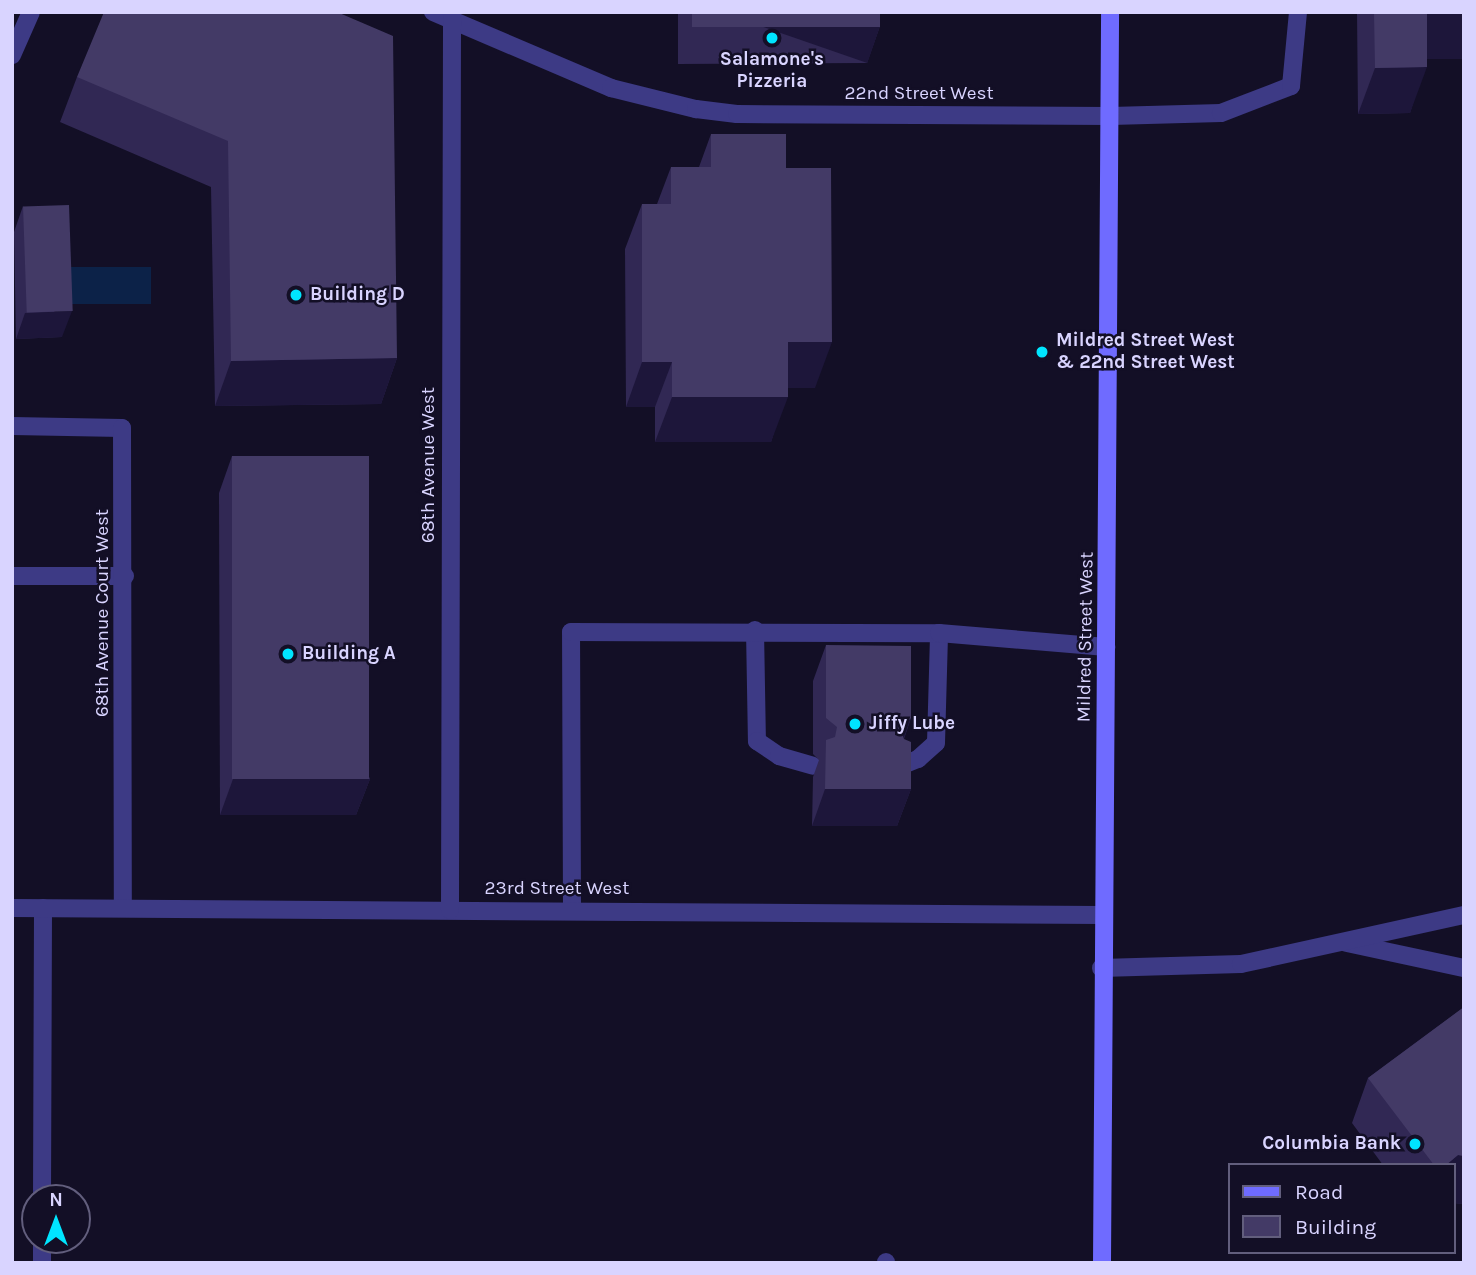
<!DOCTYPE html>
<html>
<head>
<meta charset="utf-8">
<style>
	body { margin:0 }
	#map { position:relative; width:1476px; height:1275px; overflow:hidden; background:#130f26; font-family:Karla,sans-serif }
	div>[style] { position:absolute }
	.water>* { inset:0; background:#0c2248; transform-origin:0 0 }
	.service>* { height:18px; margin:-9px; padding:0 9px; transform-origin:9px; border-radius:9px; background:#3d3a85 }
	.minor>* { height:18px; margin:-9px; padding:0 9px; transform-origin:9px; border-radius:9px; background:#3d3a85 }
	.secondary>* { height:18px; margin:-9px; padding:0 9px; transform-origin:9px; border-radius:9px; background:#6f6bff }
	.wall>* { inset:0; background:#312854 }
	.shaded-wall>* { inset:0; background:#1d163a; transform-origin:0 0 }
	.building>* { inset:0; background:#433a66; transform-origin:0 0 }
	.dots>* { width:19px; height:19px; translate:-50% -50%; box-sizing:border-box; border:4px solid #130f26; border-radius:50% }
	span { translate:-50% -50%; white-space:nowrap; text-align:center; line-height:1.15; -webkit-text-stroke:5px #130f26; paint-order:stroke }
	.poi-label { font-size:19px; color:#d9d4ff; font-weight:700 }
	.left { translate:0 -50%; text-align:left }
	.right { translate:-100% -50%; text-align:right }
	.street-label { font-size:19px; color:#d9d4ff }
	.frame { position:absolute; inset:0; border:14px solid #d9d4ff; pointer-events:none }
	.legend { position:absolute; left:1228px; top:1163px; width:228px; height:91px; box-sizing:border-box; background:#130f26; border:2px solid #625e7d; margin:0; padding:9px 12px; list-style:none; font-size:21px; color:#d9d4ff }
	.legend li { display:flex; align-items:center; gap:14px; height:35px }
	.legend b { width:35px; border:2px solid #625e7d }
	.north { position:absolute; left:21px; top:1184px; width:70px; height:70px; box-sizing:border-box; background:#130f26; border:2px solid #625e7d; border-radius:50%; rotate:0deg; font-size:19px; font-weight:700; line-height:28px; text-align:center; color:#d9d4ff }
	.north::after { content:''; display:block; margin:auto; width:24px; height:32px; background:#00e5ff; clip-path:polygon(50% 0,100% 100%,50% 72%,0 100%) }
</style>
</head>
<body>
<div id="map">
	<div class="water">
		<div style="left:151px;top:267px;width:37px;height:84px;rotate:90deg"></div>
	</div>
	<div class="service">
		<div style="left:1111px;top:116px;width:110px;rotate:-1.6deg"></div>
		<div style="left:1221px;top:113px;width:75px;rotate:-21.1deg"></div>
		<div style="left:1291px;top:86px;width:74px;rotate:-84.6deg"></div>
		<div style="left:12px;top:576px;width:113px"></div>
		<div style="left:755px;top:630px;width:111px;rotate:89deg"></div>
		<div style="left:757px;top:741px;width:27px;rotate:34deg"></div>
		<div style="left:779px;top:756px;width:35px;rotate:16deg"></div>
		<div style="left:898px;top:767px;width:22px;rotate:-22deg"></div>
		<div style="left:918px;top:759px;width:24px;rotate:-42deg"></div>
		<div style="left:936px;top:743px;width:110px;rotate:-88.4deg"></div>
		<div style="left:572px;top:910px;width:278px;rotate:-90.2deg"></div>
		<div style="left:571px;top:632px;width:368px;rotate:0.2deg"></div>
		<div style="left:939px;top:633px;width:168px;rotate:4.8deg"></div>
		<div style="left:1347px;top:943px;width:120px;rotate:12.1deg"></div>
		<div style="left:1101px;top:968px;width:140px;rotate:-1.6deg"></div>
		<div style="left:1241px;top:964px;width:228px;rotate:-12.4deg"></div>
		<div style="left:42px;top:1198px;width:290px;rotate:-89.8deg"></div>
		<div style="left:42px;top:1263px;width:23px;rotate:-90deg"></div>
		<div style="left:886px;top:1263px;width:1px;rotate:-90deg"></div>
	</div>
	<div class="minor">
		<div style="left:433px;top:12px;width:194px;rotate:23.1deg"></div>
		<div style="left:611px;top:88px;width:88px;rotate:13.9deg"></div>
		<div style="left:696px;top:109px;width:41px;rotate:7deg"></div>
		<div style="left:737px;top:114px;width:374px;rotate:0.3deg"></div>
		<div style="left:12px;top:55px;width:47px;rotate:-66.2deg"></div>
		<div style="left:12px;top:426px;width:110px;rotate:1deg"></div>
		<div style="left:122px;top:428px;width:480px;rotate:89.9deg"></div>
		<div style="left:12px;top:908px;width:1089px;rotate:0.37deg"></div>
		<div style="left:450px;top:910px;width:891px;rotate:-89.87deg"></div>
	</div>
	<div class="secondary">
		<div style="left:1102px;top:1263px;width:1251px;rotate:-89.63deg"></div>
	</div>
	<div class="wall">
		<div style="clip-path:polygon(337px 12px,397px 358px,381px 404px,215px 406px,211px 187px,60px 122px,77px 77px)"></div>
		<div style="clip-path:polygon(678px 12px,880px 12px,880px 26px,867px 63px,678px 64px)"></div>
		<div style="clip-path:polygon(1357px 12px,1464px 12px,1427px 59px,1410px 113px,1358px 114px)"></div>
		<div style="clip-path:polygon(711px 134px,786px 168px,815px 388px,788px 388px,771px 442px,655px 442px,655px 407px,626px 407px,625px 249px,642px 204px,657px 204px,671px 167px,699px 167px)"></div>
		<div style="clip-path:polygon(23px 206px,62px 337px,16px 339px,14px 232px)"></div>
		<div style="clip-path:polygon(232px 456px,370px 779px,356px 815px,220px 815px,219px 493px)"></div>
		<div style="clip-path:polygon(826px 645px,911px 718px,904px 739px,911px 789px,897px 826px,812px 826px,813px 777px,819px 760px,813px 754px,813px 681px)"></div>
		<div style="clip-path:polygon(1464px 1007px,1464px 1204px,1453px 1203px,1453px 1165px,1383px 1165px,1352px 1123px,1368px 1078px)"></div>
	</div>
	<div class="shaded-wall">
		<div style="clip-path:polygon(1464px 13px,1464px 59px,1410px 59px,1427px 14px)"></div>
		<div style="left:880px;top:26px;width:39px;height:188px;rotate:109deg"></div>
		<div style="clip-path:polygon(1427px 67px,1410px 113px,1358px 114px,1375px 68px)"></div>
		<div style="clip-path:polygon(72px 311px,62px 337px,16px 339px,25px 313px)"></div>
		<div style="clip-path:polygon(788px 342px,832px 342px,815px 388px,771px 388px)"></div>
		<div style="clip-path:polygon(397px 358px,381px 404px,215px 406px,231px 361px)"></div>
		<div style="clip-path:polygon(642px 362px,672px 362px,655px 407px,626px 407px)"></div>
		<div style="clip-path:polygon(672px 397px,788px 397px,771px 442px,655px 442px)"></div>
		<div style="clip-path:polygon(911px 718px,898px 755px,900px 729px)"></div>
		<div style="clip-path:polygon(233px 779px,370px 779px,356px 815px,220px 815px)"></div>
		<div style="clip-path:polygon(825px 789px,911px 789px,897px 826px,812px 826px)"></div>
		<div style="clip-path:polygon(1458px 1155px,1464px 1156px,1464px 1204px,1453px 1203px,1453px 1165px,1446px 1165px)"></div>
	</div>
	<div class="building">
		<div style="clip-path:polygon(104px 12px,337px 12px,393px 36px,397px 358px,231px 361px,228px 141px,77px 77px)"></div>
		<div style="left:692px;top:12px;width:188px;height:15px"></div>
		<div style="clip-path:polygon(1374px 12px,1464px 12px,1464px 13px,1427px 14px,1427px 67px,1375px 68px)"></div>
		<div style="clip-path:polygon(711px 134px,786px 134px,786px 168px,831px 168px,832px 342px,788px 342px,788px 397px,672px 397px,672px 362px,642px 362px,642px 204px,671px 204px,671px 167px,711px 167px)"></div>
		<div style="left:69px;top:205px;width:106px;height:46px;rotate:88deg"></div>
		<div style="left:232px;top:456px;width:137px;height:323px"></div>
		<div style="clip-path:polygon(826px 645px,911px 646px,911px 718px,900px 729px,904px 739px,911px 742px,911px 789px,825px 789px,826px 740px,835px 737px,837px 727px,826px 718px)"></div>
		<div style="clip-path:polygon(1464px 1007px,1464px 1156px,1458px 1155px,1446px 1165px,1434px 1165px,1368px 1078px)"></div>
	</div>
	<div class="dots">
		<div style="left:772px;top:38px;background:#00e5ff"></div>
		<div style="left:296px;top:295px;background:#00e5ff"></div>
		<div style="left:1042px;top:352px;background:#00e5ff"></div>
		<div style="left:288px;top:654px;background:#00e5ff"></div>
		<div style="left:855px;top:724px;background:#00e5ff"></div>
		<div style="left:1415px;top:1144px;background:#00e5ff"></div>
	</div>
	<div class="poi-label">
		<span style="left:772px;top:71px">Salamone's<br>Pizzeria</span>
		<span class="left" style="left:310px;top:295px">Building D</span>
		<span class="left" style="left:1056px;top:352px">Mildred Street West<br>&amp; 22nd Street West</span>
		<span class="left" style="left:302px;top:654px">Building A</span>
		<span class="left" style="left:869px;top:724px">Jiffy Lube</span>
		<span class="right" style="left:1401px;top:1144px">Columbia Bank</span>
	</div>
	<div class="street-label">
		<span style="left:919px;top:94px">22nd Street West</span>
		<span style="left:429px;top:465px;rotate:-90deg">68th Avenue West</span>
		<span style="left:103px;top:613px;rotate:-90deg">68th Avenue Court West</span>
		<span style="left:1086px;top:637px;rotate:-89deg">Mildred Street West</span>
		<span style="left:557px;top:889px">23rd Street West</span>
	</div>
	<div class="frame"></div>
	<ul class="legend">
	<li><b style="height:9px;background:#6f6bff"></b>Road</li>
	<li><b style="height:19px;background:#433a66"></b>Building</li>
	</ul>
	<div class="north">N</div>
</div>
</body>
</html>
